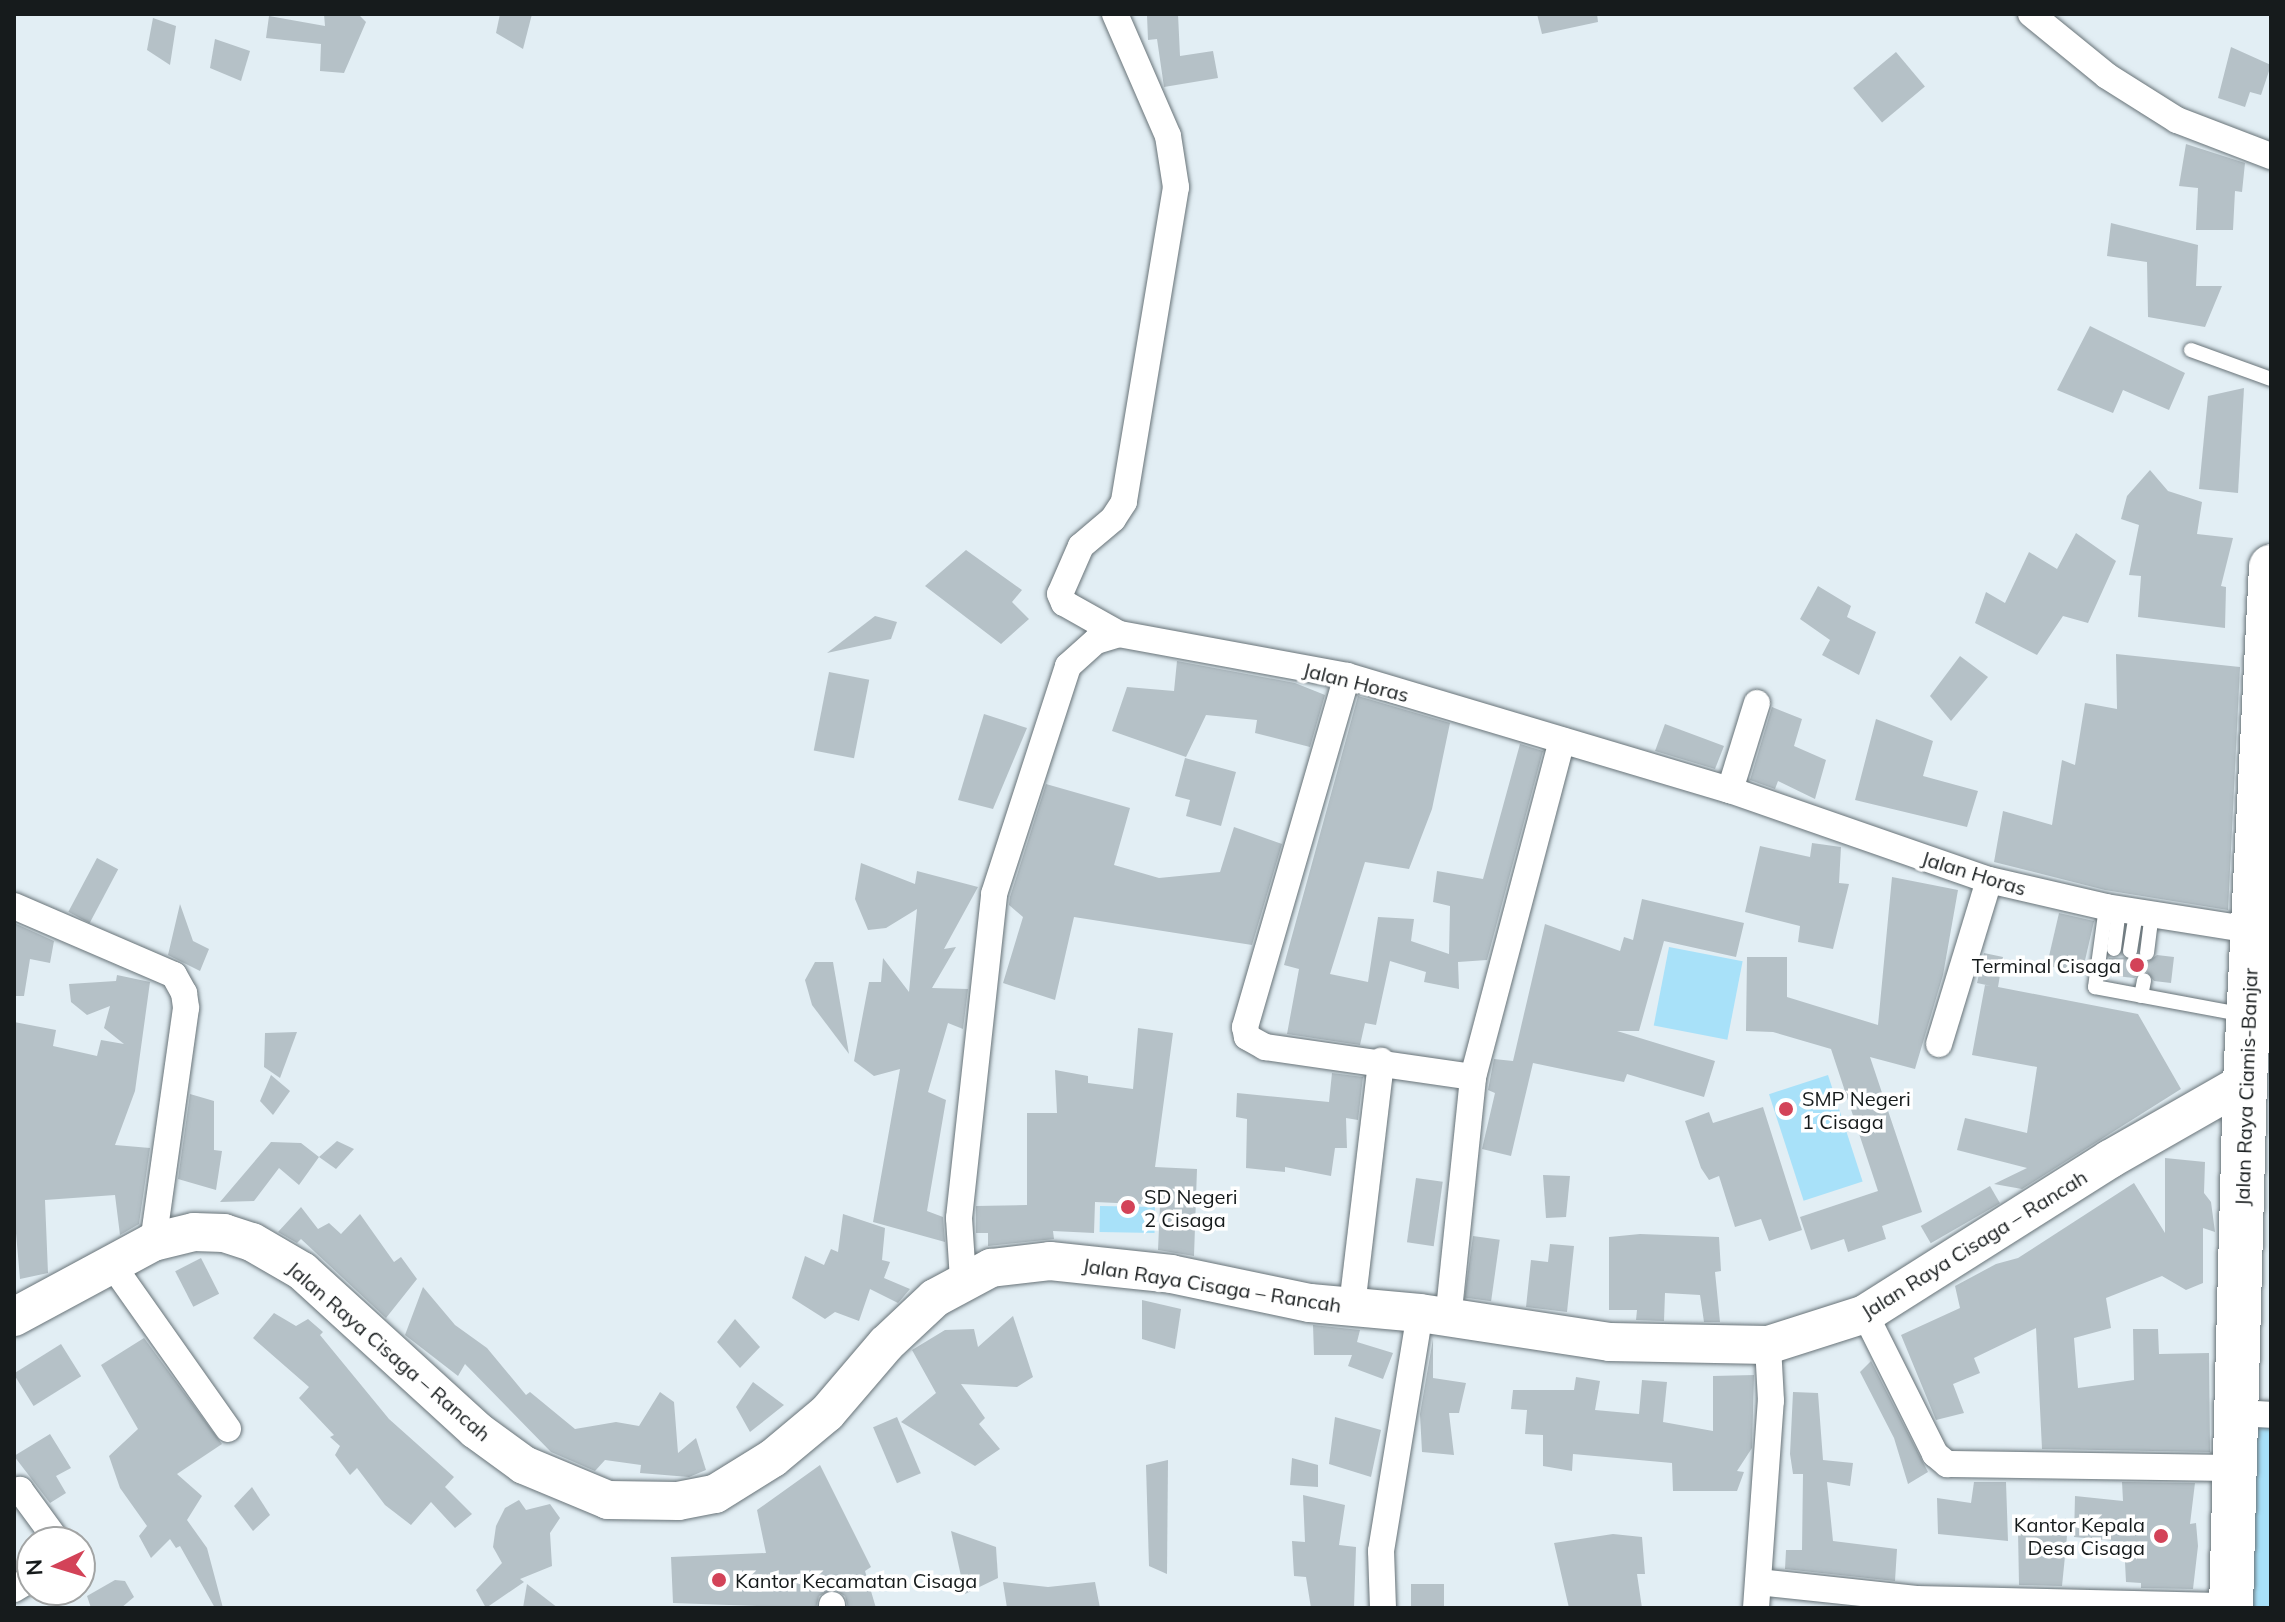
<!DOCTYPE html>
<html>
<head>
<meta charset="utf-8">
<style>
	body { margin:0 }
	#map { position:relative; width:2285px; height:1622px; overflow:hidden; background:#e2eef4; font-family:Mulish,sans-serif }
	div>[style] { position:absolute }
	.green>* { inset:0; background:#a8e1f9; transform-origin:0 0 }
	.building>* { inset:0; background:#b5c1c7; transform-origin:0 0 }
	.roads { filter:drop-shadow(0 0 2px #687378) drop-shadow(0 0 2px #687378) }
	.lane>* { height:14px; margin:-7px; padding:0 7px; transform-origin:7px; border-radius:7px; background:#fff }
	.street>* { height:26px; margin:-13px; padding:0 13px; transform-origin:13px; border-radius:13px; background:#fff }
	.secondary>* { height:38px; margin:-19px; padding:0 19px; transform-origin:19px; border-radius:19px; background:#fff }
	.highway>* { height:44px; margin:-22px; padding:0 22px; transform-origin:22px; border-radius:22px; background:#fff }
	.dots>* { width:22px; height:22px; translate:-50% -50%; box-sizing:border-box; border:4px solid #fff; border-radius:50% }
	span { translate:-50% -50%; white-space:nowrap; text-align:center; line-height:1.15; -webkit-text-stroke:7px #fff; paint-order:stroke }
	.street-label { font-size:20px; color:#161b1c }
	.poi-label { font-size:20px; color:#161b1c }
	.right { translate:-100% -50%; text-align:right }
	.left { translate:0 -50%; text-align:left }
	.frame { position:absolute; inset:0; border:16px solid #161b1c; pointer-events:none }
	.north { position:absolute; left:16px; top:1526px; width:80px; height:80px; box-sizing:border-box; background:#fff; border:2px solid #a2a4a4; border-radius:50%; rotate:266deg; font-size:22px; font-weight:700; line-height:32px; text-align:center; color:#161b1c }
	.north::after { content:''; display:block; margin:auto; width:28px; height:36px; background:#d34358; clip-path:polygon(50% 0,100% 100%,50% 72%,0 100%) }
</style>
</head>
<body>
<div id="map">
	<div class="green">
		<div style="left:1669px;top:947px;width:75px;height:80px;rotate:11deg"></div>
		<div style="left:1828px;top:1075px;width:112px;height:62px;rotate:72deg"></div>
		<div style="left:1100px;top:1206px;width:55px;height:26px;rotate:1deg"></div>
		<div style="clip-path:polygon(2252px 1418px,2271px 1419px,2271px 1608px,2244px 1608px)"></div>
	</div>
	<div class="building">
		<div style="clip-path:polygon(324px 14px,358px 14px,366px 22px,344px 73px,320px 71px,321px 44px,266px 38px,269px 16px,325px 26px)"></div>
		<div style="clip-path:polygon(500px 14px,532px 14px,523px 49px,496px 33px)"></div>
		<div style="clip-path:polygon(1164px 14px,1178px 14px,1180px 56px,1213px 51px,1218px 78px,1164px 87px,1157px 39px,1148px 40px,1147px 15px)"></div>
		<div style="clip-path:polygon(1537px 14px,1597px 14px,1598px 22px,1542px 34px)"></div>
		<div style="clip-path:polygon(153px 18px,176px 26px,170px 65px,147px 50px)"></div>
		<div style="clip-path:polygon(215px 39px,250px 51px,241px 81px,210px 68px)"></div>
		<div style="clip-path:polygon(2231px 47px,2271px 65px,2261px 95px,2250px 92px,2245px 107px,2218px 98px)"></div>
		<div style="left:1896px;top:52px;width:45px;height:56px;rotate:50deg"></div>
		<div style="clip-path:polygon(2186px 144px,2245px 163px,2242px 192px,2235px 191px,2233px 230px,2196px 230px,2198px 188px,2179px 186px)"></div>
		<div style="clip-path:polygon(2111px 223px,2198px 245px,2196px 286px,2222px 286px,2205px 327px,2148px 317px,2147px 262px,2107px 256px)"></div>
		<div style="clip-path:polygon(2090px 326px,2185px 373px,2169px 410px,2123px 390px,2113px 413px,2057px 390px)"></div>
		<div style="clip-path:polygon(2244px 388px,2238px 493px,2199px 489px,2208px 396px)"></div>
		<div style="clip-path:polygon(2150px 470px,2168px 491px,2202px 502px,2197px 534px,2233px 538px,2221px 586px,2226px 587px,2225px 628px,2138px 617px,2141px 576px,2129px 575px,2139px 525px,2121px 519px,2127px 496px)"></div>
		<div style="clip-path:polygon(2076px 533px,2116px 561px,2088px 623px,2063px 616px,2037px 655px,1975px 623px,1986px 592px,2005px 603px,2029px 552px,2057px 569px)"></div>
		<div style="clip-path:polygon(966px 550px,1022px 590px,1012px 602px,1029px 619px,1001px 644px,925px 586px)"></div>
		<div style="clip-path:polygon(1818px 586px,1851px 606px,1847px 617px,1876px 632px,1859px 675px,1822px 655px,1830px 640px,1800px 619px)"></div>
		<div style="clip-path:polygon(875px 616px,897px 622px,891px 639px,827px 653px)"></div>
		<div style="clip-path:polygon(2116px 654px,2240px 667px,2228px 910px,2105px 890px,1994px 862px,2003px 811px,2052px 825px,2062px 760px,2075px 765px,2085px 703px,2117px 709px)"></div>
		<div style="clip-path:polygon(1960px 656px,1988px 677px,1951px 721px,1930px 696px)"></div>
		<div style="clip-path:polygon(1177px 661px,1295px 683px,1325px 695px,1310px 747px,1255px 733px,1257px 720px,1206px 715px,1186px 757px,1112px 731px,1127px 687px,1174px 691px)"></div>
		<div style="left:829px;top:672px;width:41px;height:80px;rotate:11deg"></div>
		<div style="clip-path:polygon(1358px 696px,1450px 723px,1432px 809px,1409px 869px,1365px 862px,1330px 974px,1368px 982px,1378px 917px,1414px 919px,1411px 941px,1449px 954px,1450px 906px,1433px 902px,1437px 871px,1483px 879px,1520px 744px,1543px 751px,1487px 960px,1458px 962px,1459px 989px,1424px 982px,1426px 972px,1390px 961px,1376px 1025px,1365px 1023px,1360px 1045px,1287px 1034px,1299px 969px,1284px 965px)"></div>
		<div style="clip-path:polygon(1772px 707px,1802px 719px,1794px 746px,1826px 760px,1815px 799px,1778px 781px,1775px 789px,1750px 780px)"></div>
		<div style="clip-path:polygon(984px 714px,1027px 728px,993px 809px,958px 800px)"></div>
		<div style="clip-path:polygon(1876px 719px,1933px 741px,1923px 776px,1978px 791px,1967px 827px,1855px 800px)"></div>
		<div style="clip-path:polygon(1665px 724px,1724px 746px,1715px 769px,1655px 751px)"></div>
		<div style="clip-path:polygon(1185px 758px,1236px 772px,1221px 826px,1186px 816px,1190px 800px,1175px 796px)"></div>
		<div style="clip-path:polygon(1046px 784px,1130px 808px,1114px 865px,1159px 878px,1220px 872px,1234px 827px,1282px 844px,1252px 945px,1074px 917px,1055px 1000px,1003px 983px,1023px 917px,1009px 905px,1010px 897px)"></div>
		<div style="clip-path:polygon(1812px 843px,1841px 847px,1839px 883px,1849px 884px,1833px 949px,1798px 942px,1800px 926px,1745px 912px,1760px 846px,1810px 857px)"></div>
		<div style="left:97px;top:858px;width:24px;height:61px;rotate:28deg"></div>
		<div style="clip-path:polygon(861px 863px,915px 884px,917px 871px,978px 887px,944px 949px,956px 947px,932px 988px,968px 989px,963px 1029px,948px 1023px,928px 1092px,946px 1100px,927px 1211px,943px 1217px,945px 1242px,873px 1222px,900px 1069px,874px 1076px,854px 1061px,869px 982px,881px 982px,883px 958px,909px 992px,917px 909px,886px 928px,868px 930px,855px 899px)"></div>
		<div style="clip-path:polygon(1892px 877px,1958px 890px,1943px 975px,1915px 1069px,1870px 1057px,1922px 1212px,1882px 1226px,1886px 1239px,1848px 1252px,1844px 1239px,1811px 1250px,1800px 1217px,1878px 1191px,1831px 1049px,1773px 1032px,1746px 1031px,1747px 957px,1787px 957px,1787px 997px,1878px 1025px)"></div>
		<div style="clip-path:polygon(1642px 899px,1744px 923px,1736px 957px,1664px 941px,1639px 1031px,1617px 1031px,1715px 1061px,1704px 1097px,1627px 1074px,1624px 1082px,1533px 1063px,1511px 1156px,1482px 1149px,1495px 1093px,1488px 1090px,1494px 1059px,1513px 1061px,1545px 924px,1620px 951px,1624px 937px,1633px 940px)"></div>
		<div style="clip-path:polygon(180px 904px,193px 941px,209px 949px,200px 971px,168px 955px)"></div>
		<div style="left:2059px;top:913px;width:36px;height:54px;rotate:13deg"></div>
		<div style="clip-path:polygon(14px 923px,54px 941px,50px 963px,30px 959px,24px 996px,14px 996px)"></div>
		<div style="clip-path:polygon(1984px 953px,2003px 957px,1998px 987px,2138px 1014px,2181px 1089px,2022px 1189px,1994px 1184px,2027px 1168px,1957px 1150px,1965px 1118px,2027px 1133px,2037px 1067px,1972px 1055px,1985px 985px,1991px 986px,1977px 983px)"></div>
		<div style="clip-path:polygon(2157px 955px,2174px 957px,2171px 983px,2154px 981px,2145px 970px,2134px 978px,2107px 975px,2109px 958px,2138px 957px,2146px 963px)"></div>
		<div style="clip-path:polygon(815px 962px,833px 962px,849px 1054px,812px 1005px,805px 980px)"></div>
		<div style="clip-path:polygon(117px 975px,150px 982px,135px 1091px,115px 1145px,150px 1148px,139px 1224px,120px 1235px,115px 1195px,45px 1200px,48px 1273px,20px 1279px,14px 1210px,14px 1022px,56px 1030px,53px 1046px,97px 1056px,101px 1040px,124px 1044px,104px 1028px,110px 1006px,87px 1015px,71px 1002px,69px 984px,116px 981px)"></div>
		<div style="clip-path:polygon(1138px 1028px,1173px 1033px,1155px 1167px,1197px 1169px,1194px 1256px,1158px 1250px,1160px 1205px,1095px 1202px,1094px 1233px,1053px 1231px,1054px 1239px,988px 1246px,988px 1233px,976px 1233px,976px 1206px,1027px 1205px,1027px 1113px,1057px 1113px,1055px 1070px,1088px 1076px,1088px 1083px,1133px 1089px)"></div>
		<div style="clip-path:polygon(297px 1032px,280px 1078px,264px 1067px,265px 1033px)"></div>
		<div style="clip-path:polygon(1332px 1073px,1363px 1077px,1358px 1120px,1346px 1118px,1347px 1148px,1335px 1148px,1331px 1176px,1285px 1167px,1285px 1172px,1246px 1168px,1247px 1119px,1236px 1117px,1237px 1093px,1329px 1102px)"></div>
		<div style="clip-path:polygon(271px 1075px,290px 1091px,273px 1115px,260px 1101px)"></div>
		<div style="clip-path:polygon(190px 1094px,214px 1101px,214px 1150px,222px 1151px,216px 1190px,178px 1179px)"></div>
		<div style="clip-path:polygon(1763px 1107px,1802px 1230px,1769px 1241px,1761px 1219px,1735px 1227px,1719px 1176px,1709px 1180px,1701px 1168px,1685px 1121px,1709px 1112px,1713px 1123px)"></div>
		<div style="clip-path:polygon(337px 1141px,354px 1149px,336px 1169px,319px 1157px)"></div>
		<div style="clip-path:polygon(271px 1142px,301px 1143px,319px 1157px,299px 1185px,279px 1168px,254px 1201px,220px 1202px)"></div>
		<div style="clip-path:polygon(2165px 1158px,2205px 1162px,2204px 1193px,2211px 1202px,2215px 1232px,2203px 1228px,2203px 1283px,2186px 1290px,2162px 1276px,2106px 1298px,2111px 1328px,2074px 1338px,2078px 1388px,2134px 1380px,2133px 1329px,2158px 1329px,2159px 1354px,2209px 1353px,2210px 1452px,2042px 1449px,2036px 1328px,1974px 1358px,1980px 1373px,1953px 1384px,1964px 1413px,1936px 1420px,1901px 1335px,1960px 1308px,1955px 1286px,1996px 1264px,2018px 1258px,2134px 1183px,2165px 1233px)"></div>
		<div style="clip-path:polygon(1543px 1175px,1570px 1176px,1566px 1217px,1546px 1218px)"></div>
		<div style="left:1416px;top:1178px;width:27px;height:65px;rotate:8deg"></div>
		<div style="left:1990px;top:1186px;width:20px;height:80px;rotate:60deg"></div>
		<div style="clip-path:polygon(301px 1207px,318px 1229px,329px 1223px,341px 1234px,360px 1214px,394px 1262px,401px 1257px,417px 1279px,386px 1318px,301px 1239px,297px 1243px,278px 1232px)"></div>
		<div style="clip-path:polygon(843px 1214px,885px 1228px,882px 1260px,890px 1262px,884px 1278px,910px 1289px,898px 1303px,870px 1289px,859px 1321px,835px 1312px,825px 1319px,792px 1298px,805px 1256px,824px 1265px,831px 1249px,838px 1252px)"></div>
		<div style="clip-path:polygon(1640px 1234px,1719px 1237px,1721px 1271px,1715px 1272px,1720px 1322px,1704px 1322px,1700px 1295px,1665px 1293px,1664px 1321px,1636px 1320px,1637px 1310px,1609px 1310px,1609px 1237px)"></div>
		<div style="left:1473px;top:1236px;width:27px;height:62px;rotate:8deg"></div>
		<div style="clip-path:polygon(1550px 1244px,1574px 1246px,1567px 1312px,1526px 1307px,1531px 1260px,1548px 1262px)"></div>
		<div style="left:201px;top:1258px;width:40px;height:29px;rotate:63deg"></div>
		<div style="clip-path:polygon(423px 1287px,455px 1325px,487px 1348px,526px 1395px,530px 1392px,575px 1429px,616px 1422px,639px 1426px,660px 1392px,674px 1402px,678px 1453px,696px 1438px,706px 1470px,689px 1477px,640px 1473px,641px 1465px,605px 1460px,595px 1471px,551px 1452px,465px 1364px,458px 1376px,405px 1335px)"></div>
		<div style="clip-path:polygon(1142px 1300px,1181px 1309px,1175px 1349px,1142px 1339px)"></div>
		<div style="clip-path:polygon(274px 1313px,296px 1326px,308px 1319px,323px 1332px,320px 1335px,389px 1419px,454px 1477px,445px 1487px,472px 1514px,455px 1528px,431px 1502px,411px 1525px,385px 1505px,357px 1468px,350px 1475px,335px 1455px,340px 1446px,330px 1437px,334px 1435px,299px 1398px,309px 1387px,253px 1338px)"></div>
		<div style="clip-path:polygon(1013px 1316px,1033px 1377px,1017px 1387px,961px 1384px,985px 1418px,979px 1424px,1000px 1449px,975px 1466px,901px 1422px,936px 1393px,912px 1350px,945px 1330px,974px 1329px,978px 1347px)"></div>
		<div style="clip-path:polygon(735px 1319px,760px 1347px,740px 1368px,717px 1342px)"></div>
		<div style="clip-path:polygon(1313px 1325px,1360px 1330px,1357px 1342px,1393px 1353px,1383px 1379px,1348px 1366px,1352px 1355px,1314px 1355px)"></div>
		<div style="clip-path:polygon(144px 1338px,222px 1444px,177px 1474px,202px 1496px,187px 1520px,207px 1548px,223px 1608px,215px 1608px,180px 1546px,176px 1548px,170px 1539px,151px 1558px,139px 1536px,147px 1526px,120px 1488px,109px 1456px,138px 1429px,101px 1365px)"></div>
		<div style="clip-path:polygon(1433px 1339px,1433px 1378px,1466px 1383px,1459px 1413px,1449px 1413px,1454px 1455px,1422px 1452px,1420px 1414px)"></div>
		<div style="left:61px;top:1344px;width:38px;height:56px;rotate:58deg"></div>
		<div style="clip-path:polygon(1871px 1361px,1928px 1472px,1908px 1484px,1894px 1438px,1860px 1372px)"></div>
		<div style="clip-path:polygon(1754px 1375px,1752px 1448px,1737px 1471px,1744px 1472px,1737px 1491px,1673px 1491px,1672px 1463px,1573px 1454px,1572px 1471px,1543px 1466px,1543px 1435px,1525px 1434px,1527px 1410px,1511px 1409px,1513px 1390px,1574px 1390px,1576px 1377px,1600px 1381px,1595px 1410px,1639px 1414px,1642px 1380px,1667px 1382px,1663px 1422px,1713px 1431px,1713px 1376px)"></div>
		<div style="clip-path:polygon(753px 1382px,784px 1405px,750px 1432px,736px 1407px)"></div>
		<div style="clip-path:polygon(1793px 1392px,1818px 1393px,1823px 1460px,1853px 1463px,1850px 1486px,1827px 1482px,1833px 1541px,1897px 1549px,1895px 1581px,1785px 1569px,1786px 1550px,1802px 1550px,1803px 1474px,1793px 1474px,1790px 1454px)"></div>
		<div style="left:897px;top:1417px;width:61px;height:26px;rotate:67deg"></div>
		<div style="clip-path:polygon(1335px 1417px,1381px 1430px,1371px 1477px,1329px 1464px)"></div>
		<div style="clip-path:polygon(50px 1434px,71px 1468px,56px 1476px,66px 1493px,50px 1503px,14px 1456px)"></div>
		<div style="clip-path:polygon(1292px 1458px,1318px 1465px,1318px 1487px,1290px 1485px)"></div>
		<div style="clip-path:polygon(1168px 1460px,1167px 1574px,1149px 1566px,1146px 1465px)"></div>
		<div style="clip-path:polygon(820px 1465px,871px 1567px,865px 1571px,876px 1608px,848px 1608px,845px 1596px,833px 1589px,819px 1596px,816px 1608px,673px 1603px,671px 1557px,766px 1553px,757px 1510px)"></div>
		<div style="clip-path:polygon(1974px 1482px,2006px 1482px,2008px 1541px,1938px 1534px,1937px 1498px,1971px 1503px)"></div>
		<div style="clip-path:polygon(2122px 1482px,2195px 1483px,2190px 1524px,2196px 1523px,2198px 1546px,2193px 1589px,2141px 1588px,2141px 1583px,2126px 1582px,2124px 1542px,2074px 1537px,2075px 1496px,2123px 1501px)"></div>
		<div style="clip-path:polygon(252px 1487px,270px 1515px,253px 1531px,234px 1506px)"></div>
		<div style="clip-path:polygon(1303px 1495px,1345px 1505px,1339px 1545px,1356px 1547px,1354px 1608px,1311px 1608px,1306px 1577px,1294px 1576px,1292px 1541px,1305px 1542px)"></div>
		<div style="clip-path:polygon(519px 1500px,526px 1510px,550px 1504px,560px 1518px,550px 1533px,552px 1566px,520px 1579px,524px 1582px,486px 1608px,476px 1590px,502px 1563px,493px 1547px,496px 1526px,505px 1508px)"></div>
		<div style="clip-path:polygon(2018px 1530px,2067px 1536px,2062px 1586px,2019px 1585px)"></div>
		<div style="clip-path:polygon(951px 1531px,996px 1547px,998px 1578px,965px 1594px)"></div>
		<div style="clip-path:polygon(1613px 1534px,1642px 1537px,1645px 1574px,1637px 1574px,1642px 1608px,1569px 1608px,1554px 1543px)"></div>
		<div style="clip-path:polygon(115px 1580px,125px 1581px,134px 1597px,121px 1608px,91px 1608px,87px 1596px)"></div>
		<div style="clip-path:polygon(1003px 1582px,1048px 1587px,1095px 1582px,1100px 1608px,1007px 1608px)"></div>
		<div style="clip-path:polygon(527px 1584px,558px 1608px,523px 1608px)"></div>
		<div style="left:1411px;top:1584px;width:33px;height:23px"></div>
	</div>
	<div class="roads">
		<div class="lane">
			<div style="left:2191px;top:350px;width:85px;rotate:19.9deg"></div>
			<div style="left:2106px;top:907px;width:81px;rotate:97.8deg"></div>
			<div style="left:2095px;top:987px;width:152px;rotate:10.6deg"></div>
			<div style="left:2114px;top:949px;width:40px;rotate:-82.9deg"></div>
			<div style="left:2130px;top:951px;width:39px;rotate:-81deg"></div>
			<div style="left:2147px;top:953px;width:38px;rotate:-83deg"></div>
			<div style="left:2141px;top:996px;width:16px;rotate:-79deg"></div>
		</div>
		<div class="street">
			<div style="left:1115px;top:14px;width:133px;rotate:66.5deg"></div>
			<div style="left:1168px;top:136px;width:52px;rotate:81.1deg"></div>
			<div style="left:1176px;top:187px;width:319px;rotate:99.4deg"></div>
			<div style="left:1124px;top:502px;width:20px;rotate:123deg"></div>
			<div style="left:1113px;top:519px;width:42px;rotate:139.8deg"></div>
			<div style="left:1081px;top:546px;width:52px;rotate:113.6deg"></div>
			<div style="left:1060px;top:594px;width:10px;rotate:66deg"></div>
			<div style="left:1064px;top:603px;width:63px;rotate:29.4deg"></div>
			<div style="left:2031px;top:14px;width:98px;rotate:39.2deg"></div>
			<div style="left:2107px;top:76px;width:83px;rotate:32.2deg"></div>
			<div style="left:2177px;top:120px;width:101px;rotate:21deg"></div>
			<div style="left:1347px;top:676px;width:366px;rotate:106.2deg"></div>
			<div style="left:1245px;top:1027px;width:10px;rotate:79deg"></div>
			<div style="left:1247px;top:1037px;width:21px;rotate:29deg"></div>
			<div style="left:1265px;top:1047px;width:210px;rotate:8.2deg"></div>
			<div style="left:1730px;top:790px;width:91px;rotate:-72.8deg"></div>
			<div style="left:14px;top:906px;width:174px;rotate:23.3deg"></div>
			<div style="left:174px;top:975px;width:21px;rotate:61deg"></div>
			<div style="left:184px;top:993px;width:15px;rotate:82deg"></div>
			<div style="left:186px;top:1008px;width:236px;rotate:98deg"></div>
			<div style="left:1939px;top:1044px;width:171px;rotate:-73deg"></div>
			<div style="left:111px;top:1263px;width:203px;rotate:54.8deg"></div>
			<div style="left:963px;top:1280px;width:62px;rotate:-93.7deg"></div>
			<div style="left:959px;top:1218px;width:326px;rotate:-83.8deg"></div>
			<div style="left:994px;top:894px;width:240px;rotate:-72deg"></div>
			<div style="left:1068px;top:666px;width:38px;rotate:-42deg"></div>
			<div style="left:1096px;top:641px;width:24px;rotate:-17deg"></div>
			<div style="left:1119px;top:634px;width:232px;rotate:10.4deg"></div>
			<div style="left:1347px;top:676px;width:400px;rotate:16.6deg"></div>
			<div style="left:1730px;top:790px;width:274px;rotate:19.2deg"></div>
			<div style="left:1989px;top:880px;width:120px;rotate:13deg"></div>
			<div style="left:2106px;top:907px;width:148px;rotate:9deg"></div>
			<div style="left:1352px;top:1306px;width:247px;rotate:-83.2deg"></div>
			<div style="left:1865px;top:1314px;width:157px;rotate:63.4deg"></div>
			<div style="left:1935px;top:1454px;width:16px;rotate:40deg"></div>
			<div style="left:1947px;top:1464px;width:288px;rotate:0.8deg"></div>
			<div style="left:1448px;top:1320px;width:244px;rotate:-84.1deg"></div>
			<div style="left:1473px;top:1077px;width:348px;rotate:-75.2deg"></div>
			<div style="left:2236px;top:1413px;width:35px;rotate:3deg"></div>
			<div style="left:14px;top:1493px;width:7px;rotate:-27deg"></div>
			<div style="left:20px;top:1490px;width:64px;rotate:53.8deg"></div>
			<div style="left:1758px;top:1582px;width:159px;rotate:6.1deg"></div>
			<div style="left:1916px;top:1599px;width:315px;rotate:1.3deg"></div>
			<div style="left:14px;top:1589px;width:21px;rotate:-31deg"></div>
			<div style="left:832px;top:1605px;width:3px;rotate:90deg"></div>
			<div style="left:1383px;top:1608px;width:57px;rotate:-92deg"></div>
			<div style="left:1381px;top:1551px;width:241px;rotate:-80.7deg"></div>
			<div style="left:1756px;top:1608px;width:208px;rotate:-85.9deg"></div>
			<div style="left:1771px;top:1401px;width:56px;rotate:-93.1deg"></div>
		</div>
		<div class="secondary">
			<div style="left:14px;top:1317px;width:158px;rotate:-28.3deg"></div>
			<div style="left:153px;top:1242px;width:42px;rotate:-13.7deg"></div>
			<div style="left:194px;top:1232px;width:30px;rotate:2deg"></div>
			<div style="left:224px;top:1233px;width:29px;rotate:18deg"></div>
			<div style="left:252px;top:1242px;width:58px;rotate:30.1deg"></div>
			<div style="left:302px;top:1271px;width:236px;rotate:42.4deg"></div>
			<div style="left:476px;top:1430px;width:59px;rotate:36.1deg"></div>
			<div style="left:524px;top:1465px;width:91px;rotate:22.6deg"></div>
			<div style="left:608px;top:1500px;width:70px;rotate:0.8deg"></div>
			<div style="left:678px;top:1501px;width:38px;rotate:-11deg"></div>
			<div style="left:715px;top:1494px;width:68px;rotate:-31.8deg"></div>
			<div style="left:773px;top:1458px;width:70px;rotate:-39.8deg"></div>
			<div style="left:827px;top:1413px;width:91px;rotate:-49.5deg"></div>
			<div style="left:886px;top:1344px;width:67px;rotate:-43.2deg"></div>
			<div style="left:935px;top:1298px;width:64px;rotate:-28.2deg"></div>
			<div style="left:991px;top:1268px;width:59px;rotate:-6.8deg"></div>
			<div style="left:1050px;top:1261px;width:122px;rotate:6.1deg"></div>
			<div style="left:1171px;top:1274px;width:142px;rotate:11.8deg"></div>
			<div style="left:1310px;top:1303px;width:110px;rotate:5.2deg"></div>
			<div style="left:1420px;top:1313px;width:192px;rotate:8.7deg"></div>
			<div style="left:1610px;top:1342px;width:158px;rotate:1.1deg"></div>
			<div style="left:1768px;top:1345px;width:102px;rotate:-17.7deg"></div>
			<div style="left:1865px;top:1314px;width:290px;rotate:-32.3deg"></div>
			<div style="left:2110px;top:1159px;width:155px;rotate:-29.7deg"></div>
		</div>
		<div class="highway">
			<div style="left:2231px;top:1608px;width:526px;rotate:-88.48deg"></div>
			<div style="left:2245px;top:1082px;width:516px;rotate:-87.11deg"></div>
		</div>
	</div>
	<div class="dots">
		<div style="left:2137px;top:965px;background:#d34358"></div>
		<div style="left:1786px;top:1109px;background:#d34358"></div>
		<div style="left:1128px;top:1207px;background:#d34358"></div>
		<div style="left:2161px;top:1536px;background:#d34358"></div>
		<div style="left:719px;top:1580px;background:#d34358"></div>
	</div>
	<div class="street-label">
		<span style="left:1356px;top:682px;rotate:14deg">Jalan Horas</span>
		<span style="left:1974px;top:873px;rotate:17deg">Jalan Horas</span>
		<span style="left:2246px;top:1087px;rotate:-88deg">Jalan Raya Ciamis-Banjar</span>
		<span style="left:1974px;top:1244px;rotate:-32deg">Jalan Raya Cisaga – Rancah</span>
		<span style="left:1212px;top:1285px;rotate:9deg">Jalan Raya Cisaga – Rancah</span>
		<span style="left:389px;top:1351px;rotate:41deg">Jalan Raya Cisaga – Rancah</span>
	</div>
	<div class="poi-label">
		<span class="right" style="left:2121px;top:965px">Terminal Cisaga</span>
		<span class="left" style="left:1802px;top:1110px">SMP Negeri<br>1 Cisaga</span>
		<span class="left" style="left:1144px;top:1208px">SD Negeri<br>2 Cisaga</span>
		<span class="right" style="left:2145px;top:1536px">Kantor Kepala<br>Desa Cisaga</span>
		<span class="left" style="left:735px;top:1580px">Kantor Kecamatan Cisaga</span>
	</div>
	<div class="frame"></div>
	<div class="north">N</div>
</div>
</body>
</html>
